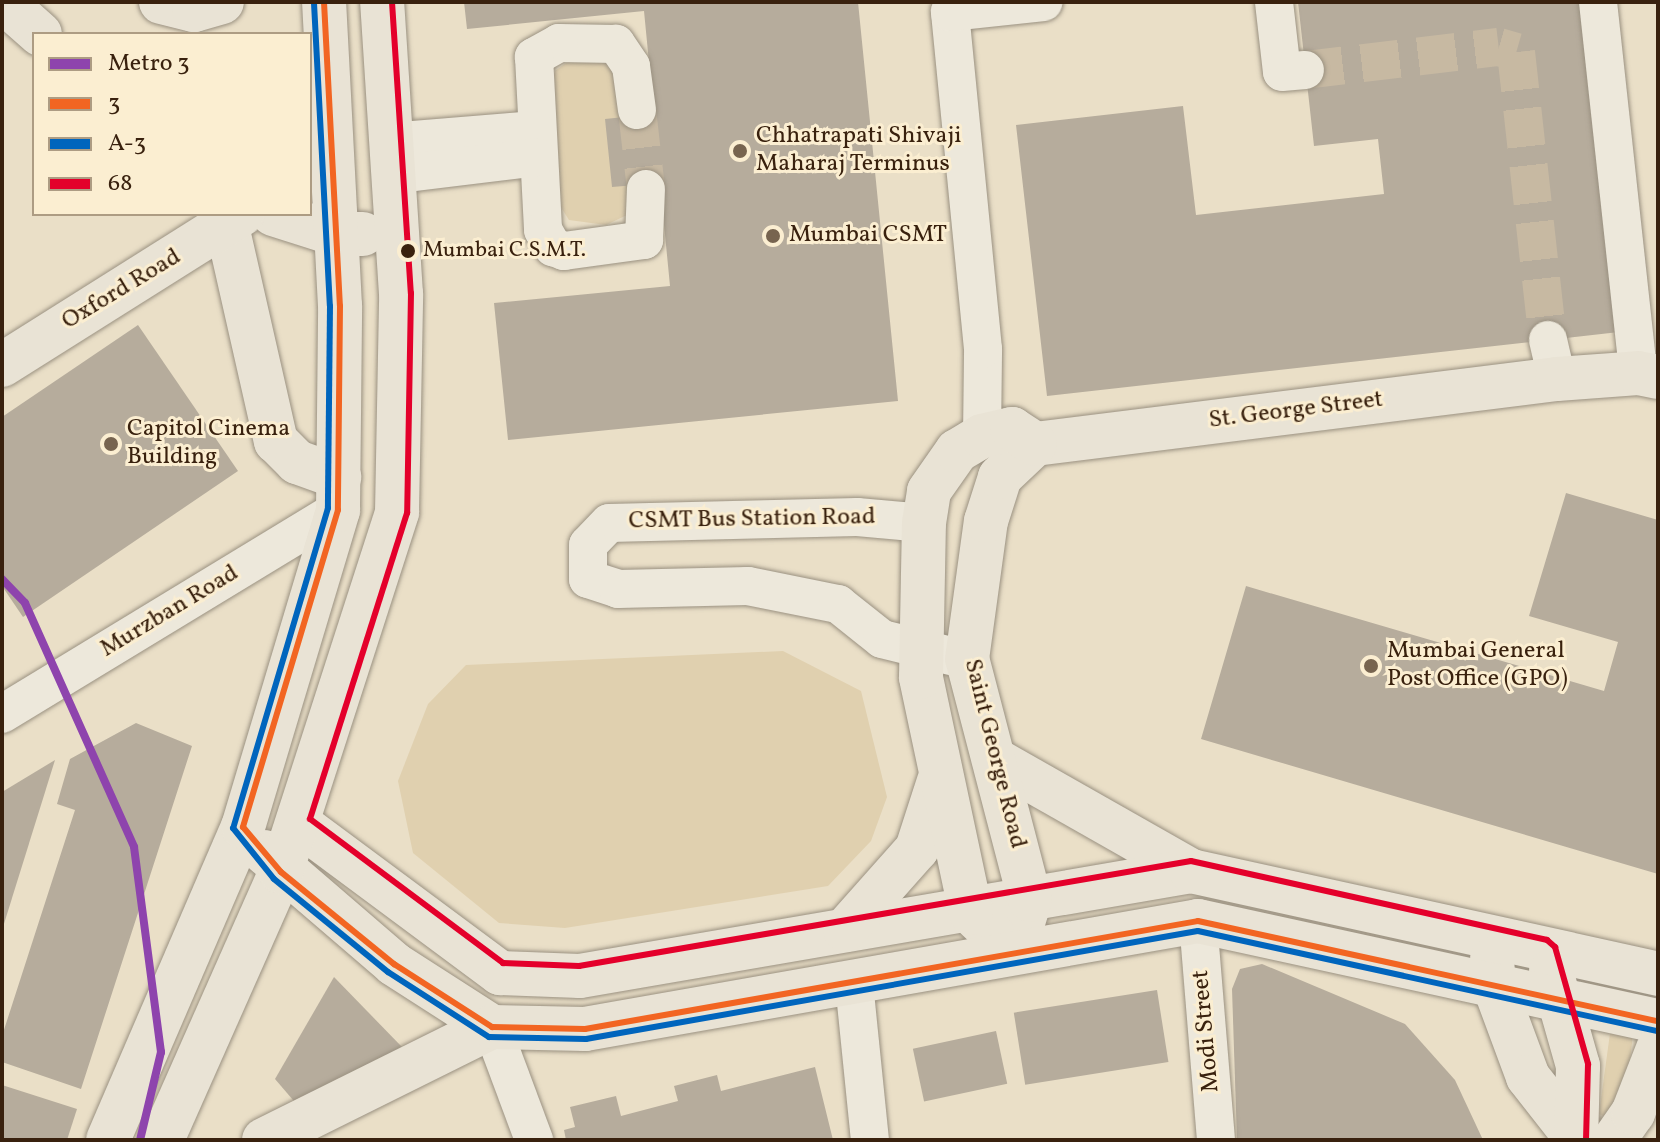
<!DOCTYPE html>
<html>
<head>
<meta charset="utf-8">
<style>
	body { margin:0 }
	#map { position:relative; width:1660px; height:1142px; overflow:hidden; background:#eadfc7; font-family:Vollkorn,serif }
	div>[style] { position:absolute }
	.green>* { inset:0; background:#e0d0af }
	.building>* { inset:0; background:#b6ac9c; transform-origin:0 0 }
	.minor-tunnel>* { height:38px; margin-top:-19px; transform-origin:0; background:repeating-linear-gradient(90deg,#c7b9a2 0 38px,transparent 0 57px) }
	.roads { filter:drop-shadow(0 0 2px #9a9181) drop-shadow(0 0 2px #9a9181) }
	.minor>* { height:38px; margin:-19px; padding:0 19px; transform-origin:19px; border-radius:19px; background:#ede8db }
	.major>* { height:44px; margin:-22px; padding:0 22px; transform-origin:22px; border-radius:22px; background:#e9e3d5 }
	.bus-1>* { height:6px; margin:-3px; padding:0 3px; transform-origin:3px; border-radius:3px; background:#f26522 }
	.bus-2>* { height:6px; margin:-3px; padding:0 3px; transform-origin:3px; border-radius:3px; background:#0065bd }
	.bus-3>* { height:6px; margin:-3px; padding:0 3px; transform-origin:3px; border-radius:3px; background:#e4002b }
	.metro-1>* { height:8px; margin:-4px; padding:0 4px; transform-origin:4px; border-radius:4px; background:#8e44ad }
	.dots>* { width:22px; height:22px; translate:-50% -50%; box-sizing:border-box; border:4px solid #fbeed1; border-radius:50% }
	span { translate:-50% -50%; white-space:nowrap; text-align:center; line-height:1.15; -webkit-text-stroke:6px #fbeed1; paint-order:stroke }
	.bus-label { font-size:22px; color:#39210e }
	.left { translate:0 -50%; text-align:left }
	.poi-label { font-size:24px; color:#39210e }
	.street-label { font-size:24px; color:#39210e }
	.frame { position:absolute; inset:0; border:4px solid #39210e; pointer-events:none }
	.legend { position:absolute; left:32px; top:32px; width:280px; height:184px; box-sizing:border-box; background:#fbeed1; border:2px solid #ad9c83; margin:0; padding:10px 14px; list-style:none; font-size:24px; color:#39210e }
	.legend li { display:flex; align-items:center; gap:16px; height:40px }
	.legend b { width:40px; border:2px solid #ad9c83 }
</style>
</head>
<body>
<div id="map">
	<div class="green">
		<div style="clip-path:polygon(573px 58px,609px 61px,621px 83px,632px 199px,627px 215px,606px 225px,569px 220px,559px 204px,548px 92px,555px 71px)"></div>
		<div style="clip-path:polygon(783px 651px,861px 691px,887px 797px,871px 841px,828px 886px,565px 928px,499px 923px,413px 853px,398px 781px,428px 704px,466px 665px)"></div>
		<div style="clip-path:polygon(1611px 1026px,1633px 1034px,1624px 1109px,1613px 1120px,1599px 1114px)"></div>
	</div>
	<div class="building">
		<div style="clip-path:polygon(464px 2px,858px 2px,898px 401px,508px 440px,494px 303px,670px 286px,660px 183px,612px 187px,605px 119px,654px 114px,644px 11px,467px 29px)"></div>
		<div style="clip-path:polygon(1298px 2px,1582px 2px,1619px 332px,1047px 396px,1016px 125px,1183px 106px,1196px 215px,1384px 194px,1378px 139px,1314px 146px)"></div>
		<div style="clip-path:polygon(138px 325px,238px 471px,23px 617px,2px 586px,2px 417px)"></div>
		<div style="clip-path:polygon(1566px 493px,1658px 520px,1658px 874px,1201px 739px,1246px 586px,1604px 691px,1618px 642px,1529px 616px)"></div>
		<div style="clip-path:polygon(136px 723px,192px 746px,81px 1089px,2px 1062px,2px 1036px,75px 810px,57px 804px,70px 759px)"></div>
		<div style="clip-path:polygon(55px 760px,3px 927px,2px 927px,2px 792px)"></div>
		<div style="clip-path:polygon(1262px 964px,1405px 1024px,1455px 1080px,1483px 1140px,1237px 1140px,1232px 989px,1240px 969px)"></div>
		<div style="clip-path:polygon(334px 977px,402px 1047px,394px 1062px,299px 1107px,275px 1079px)"></div>
		<div style="left:1157px;top:990px;width:73px;height:145px;rotate:81deg"></div>
		<div style="left:996px;top:1031px;width:54px;height:85px;rotate:78deg"></div>
		<div style="clip-path:polygon(815px 1067px,833px 1140px,566px 1140px,564px 1130px,575px 1127px,570px 1107px,616px 1096px,621px 1116px,678px 1101px,674px 1086px,717px 1075px,721px 1091px)"></div>
		<div style="clip-path:polygon(2px 1085px,77px 1109px,67px 1140px,2px 1140px)"></div>
	</div>
	<div class="minor-tunnel">
		<div style="left:1305px;top:70px;width:195px;rotate:-6.8deg"></div>
		<div style="left:1499px;top:47px;width:18px;rotate:16deg"></div>
		<div style="left:1516px;top:52px;width:290px;rotate:83.7deg"></div>
		<div style="left:637px;top:110px;width:80px;rotate:83.5deg"></div>
	</div>
	<div class="roads">
		<div class="minor">
			<div style="left:1274px;top:2px;width:70px;rotate:83.5deg"></div>
			<div style="left:1282px;top:72px;width:23px;rotate:-5deg"></div>
			<div style="left:1598px;top:2px;width:373px;rotate:83.8deg"></div>
			<div style="left:637px;top:110px;width:44px;rotate:-97.8deg"></div>
			<div style="left:631px;top:66px;width:27px;rotate:-124deg"></div>
			<div style="left:616px;top:44px;width:57px;rotate:-179deg"></div>
			<div style="left:559px;top:43px;width:29px;rotate:151deg"></div>
			<div style="left:534px;top:57px;width:173px;rotate:87deg"></div>
			<div style="left:543px;top:230px;width:20px;rotate:60deg"></div>
			<div style="left:553px;top:247px;width:12px;rotate:20deg"></div>
			<div style="left:564px;top:251px;width:81px;rotate:-7.8deg"></div>
			<div style="left:644px;top:240px;width:51px;rotate:-87.8deg"></div>
			<div style="left:389px;top:142px;width:147px;rotate:-4.7deg"></div>
			<div style="left:391px;top:175px;width:147px;rotate:-7deg"></div>
			<div style="left:1548px;top:340px;width:40px;rotate:77deg"></div>
			<div style="left:982px;top:436px;width:87px;rotate:-89.3deg"></div>
			<div style="left:983px;top:349px;width:339px;rotate:-95.6deg"></div>
			<div style="left:950px;top:12px;width:94px;rotate:-6.1deg"></div>
			<div style="left:924px;top:523px;width:67px;rotate:-174.9deg"></div>
			<div style="left:857px;top:517px;width:248px;rotate:178.6deg"></div>
			<div style="left:609px;top:523px;width:30px;rotate:134deg"></div>
			<div style="left:588px;top:545px;width:34px;rotate:90deg"></div>
			<div style="left:588px;top:579px;width:32px;rotate:18deg"></div>
			<div style="left:618px;top:589px;width:130px;rotate:-1.3deg"></div>
			<div style="left:748px;top:586px;width:92px;rotate:11.3deg"></div>
			<div style="left:838px;top:604px;width:56px;rotate:38.5deg"></div>
			<div style="left:882px;top:639px;width:71px;rotate:13.8deg"></div>
			<div style="left:2px;top:714px;width:393px;rotate:-31.3deg"></div>
			<div style="left:1198px;top:921px;width:220px;rotate:85.3deg"></div>
			<div style="left:854px;top:983px;width:158px;rotate:84.2deg"></div>
			<div style="left:492px;top:1027px;width:121px;rotate:69.6deg"></div>
		</div>
		<div class="major">
			<div style="left:4px;top:2px;width:48px;rotate:41.6deg"></div>
			<div style="left:161px;top:2px;width:34px;rotate:14deg"></div>
			<div style="left:194px;top:10px;width:29px;rotate:-16deg"></div>
			<div style="left:273px;top:214px;width:66px;rotate:17.6deg"></div>
			<div style="left:336px;top:234px;width:27px"></div>
			<div style="left:227px;top:226px;width:221px;rotate:77.2deg"></div>
			<div style="left:276px;top:441px;width:30px;rotate:45deg"></div>
			<div style="left:297px;top:462px;width:45px;rotate:19.7deg"></div>
			<div style="left:2px;top:365px;width:284px;rotate:-32.2deg"></div>
			<div style="left:1035px;top:444px;width:526px;rotate:-7.1deg"></div>
			<div style="left:1557px;top:379px;width:81px;rotate:-4.2deg"></div>
			<div style="left:1638px;top:373px;width:20px;rotate:11deg"></div>
			<div style="left:994px;top:759px;width:227px;rotate:29.6deg"></div>
			<div style="left:298px;top:823px;width:252px;rotate:36.6deg"></div>
			<div style="left:500px;top:973px;width:80px;rotate:2.1deg"></div>
			<div style="left:580px;top:976px;width:620px;rotate:-9.75deg"></div>
			<div style="left:1191px;top:871px;width:478px;rotate:12.4deg"></div>
			<div style="left:264px;top:852px;width:172px;rotate:40.7deg"></div>
			<div style="left:394px;top:964px;width:117px;rotate:32.7deg"></div>
			<div style="left:1021px;top:929px;width:30px;rotate:-73deg"></div>
			<div style="left:1030px;top:900px;width:249px;rotate:-104.6deg"></div>
			<div style="left:967px;top:659px;width:139px;rotate:-82.2deg"></div>
			<div style="left:986px;top:521px;width:46px;rotate:-72.3deg"></div>
			<div style="left:1000px;top:477px;width:48px;rotate:-43.3deg"></div>
			<div style="left:845px;top:930px;width:108px;rotate:-48.4deg"></div>
			<div style="left:917px;top:849px;width:71px;rotate:-72.1deg"></div>
			<div style="left:992px;top:933px;width:29px;rotate:-136deg"></div>
			<div style="left:971px;top:913px;width:241px;rotate:-102deg"></div>
			<div style="left:921px;top:677px;width:154px;rotate:-88.9deg"></div>
			<div style="left:924px;top:523px;width:32px;rotate:-81deg"></div>
			<div style="left:929px;top:491px;width:49px;rotate:-55deg"></div>
			<div style="left:957px;top:451px;width:29px;rotate:-31deg"></div>
			<div style="left:982px;top:436px;width:31px;rotate:-13deg"></div>
			<div style="left:1012px;top:429px;width:27px;rotate:33deg"></div>
			<div style="left:1492px;top:959px;width:26px;rotate:86deg"></div>
			<div style="left:1494px;top:985px;width:98px;rotate:69.7deg"></div>
			<div style="left:1528px;top:1077px;width:78px;rotate:51.8deg"></div>
			<div style="left:1551px;top:971px;width:99px;rotate:74.1deg"></div>
			<div style="left:1578px;top:1066px;width:74px;rotate:91.5deg"></div>
			<div style="left:108px;top:1140px;width:341px;rotate:-66.7deg"></div>
			<div style="left:243px;top:827px;width:331px;rotate:-73.3deg"></div>
			<div style="left:338px;top:510px;width:204px;rotate:-89.4deg"></div>
			<div style="left:340px;top:306px;width:304px;rotate:-93deg"></div>
			<div style="left:162px;top:1140px;width:293px;rotate:-66.1deg"></div>
			<div style="left:281px;top:872px;width:378px;rotate:-72.1deg"></div>
			<div style="left:397px;top:512px;width:218px;rotate:-88.9deg"></div>
			<div style="left:401px;top:294px;width:293px;rotate:-93.7deg"></div>
			<div style="left:264px;top:1140px;width:254px;rotate:-26.4deg"></div>
			<div style="left:492px;top:1027px;width:93px;rotate:1.2deg"></div>
			<div style="left:585px;top:1029px;width:622px;rotate:-9.99deg"></div>
			<div style="left:1198px;top:921px;width:471px;rotate:12.3deg"></div>
			<div style="left:1614px;top:1140px;width:33px;rotate:-55deg"></div>
			<div style="left:1633px;top:1113px;width:69px;rotate:-68.7deg"></div>
		</div>
	</div>
	<div class="bus-1">
		<div style="left:324px;top:2px;width:304px;rotate:87deg"></div>
		<div style="left:340px;top:306px;width:204px;rotate:90.6deg"></div>
		<div style="left:338px;top:510px;width:331px;rotate:106.7deg"></div>
		<div style="left:243px;top:827px;width:59px;rotate:49.8deg"></div>
		<div style="left:281px;top:872px;width:146px;rotate:39.2deg"></div>
		<div style="left:394px;top:964px;width:117px;rotate:32.7deg"></div>
		<div style="left:492px;top:1027px;width:93px;rotate:1.2deg"></div>
		<div style="left:585px;top:1029px;width:622px;rotate:-9.99deg"></div>
		<div style="left:1198px;top:921px;width:471px;rotate:12.3deg"></div>
	</div>
	<div class="bus-2">
		<div style="left:314px;top:3px;width:303px;rotate:87deg"></div>
		<div style="left:330px;top:306px;width:202px;rotate:90.6deg"></div>
		<div style="left:328px;top:508px;width:334px;rotate:106.5deg"></div>
		<div style="left:233px;top:828px;width:65px;rotate:51.2deg"></div>
		<div style="left:274px;top:879px;width:147px;rotate:39.2deg"></div>
		<div style="left:388px;top:972px;width:120px;rotate:32.8deg"></div>
		<div style="left:489px;top:1037px;width:97px;rotate:1.2deg"></div>
		<div style="left:586px;top:1039px;width:621px;rotate:-10.01deg"></div>
		<div style="left:1198px;top:931px;width:469px;rotate:12.3deg"></div>
	</div>
	<div class="bus-3">
		<div style="left:392px;top:2px;width:292px;rotate:86.3deg"></div>
		<div style="left:411px;top:293px;width:220px;rotate:91deg"></div>
		<div style="left:407px;top:513px;width:321px;rotate:107.6deg"></div>
		<div style="left:310px;top:819px;width:241px;rotate:36.7deg"></div>
		<div style="left:503px;top:963px;width:76px;rotate:2.3deg"></div>
		<div style="left:579px;top:966px;width:621px;rotate:-9.74deg"></div>
		<div style="left:1191px;top:861px;width:365px;rotate:12.5deg"></div>
		<div style="left:1547px;top:940px;width:11px;rotate:41deg"></div>
		<div style="left:1555px;top:947px;width:122px;rotate:74.2deg"></div>
		<div style="left:1588px;top:1064px;width:76px;rotate:91.5deg"></div>
	</div>
	<div class="metro-1">
		<div style="left:2px;top:579px;width:33px;rotate:46deg"></div>
		<div style="left:25px;top:603px;width:267px;rotate:65.9deg"></div>
		<div style="left:134px;top:847px;width:207px;rotate:82.5deg"></div>
		<div style="left:161px;top:1052px;width:90px;rotate:103.4deg"></div>
	</div>
	<div class="dots">
		<div style="left:740px;top:151px;background:#77644f"></div>
		<div style="left:773px;top:236px;background:#77644f"></div>
		<div style="left:408px;top:251px;background:#39210e"></div>
		<div style="left:111px;top:444px;background:#77644f"></div>
		<div style="left:1371px;top:666px;background:#77644f"></div>
	</div>
	<div class="bus-label">
		<span class="left" style="left:423px;top:251px">Mumbai C.S.M.T.</span>
	</div>
	<div class="poi-label">
		<span class="left" style="left:756px;top:151px">Chhatrapati Shivaji<br>Maharaj Terminus</span>
		<span class="left" style="left:789px;top:236px">Mumbai CSMT</span>
		<span class="left" style="left:127px;top:444px">Capitol Cinema<br>Building</span>
		<span class="left" style="left:1387px;top:666px">Mumbai General<br>Post Office (GPO)</span>
	</div>
	<div class="street-label">
		<span style="left:122px;top:290px;rotate:-31deg">Oxford Road</span>
		<span style="left:1296px;top:411px;rotate:-7deg">St. George Street</span>
		<span style="left:752px;top:520px;rotate:-1deg">CSMT Bus Station Road</span>
		<span style="left:170px;top:612px;rotate:-31deg">Murzban Road</span>
		<span style="left:994px;top:754px;rotate:76deg">Saint George Road</span>
		<span style="left:1207px;top:1031px;rotate:-95deg">Modi Street</span>
	</div>
	<div class="frame"></div>
	<ul class="legend">
	<li><b style="height:10px;background:#8e44ad"></b>Metro 3</li>
	<li><b style="height:10px;background:#f26522"></b>3</li>
	<li><b style="height:10px;background:#0065bd"></b>A-3</li>
	<li><b style="height:10px;background:#e4002b"></b>68</li>
	</ul>
</div>
</body>
</html>
